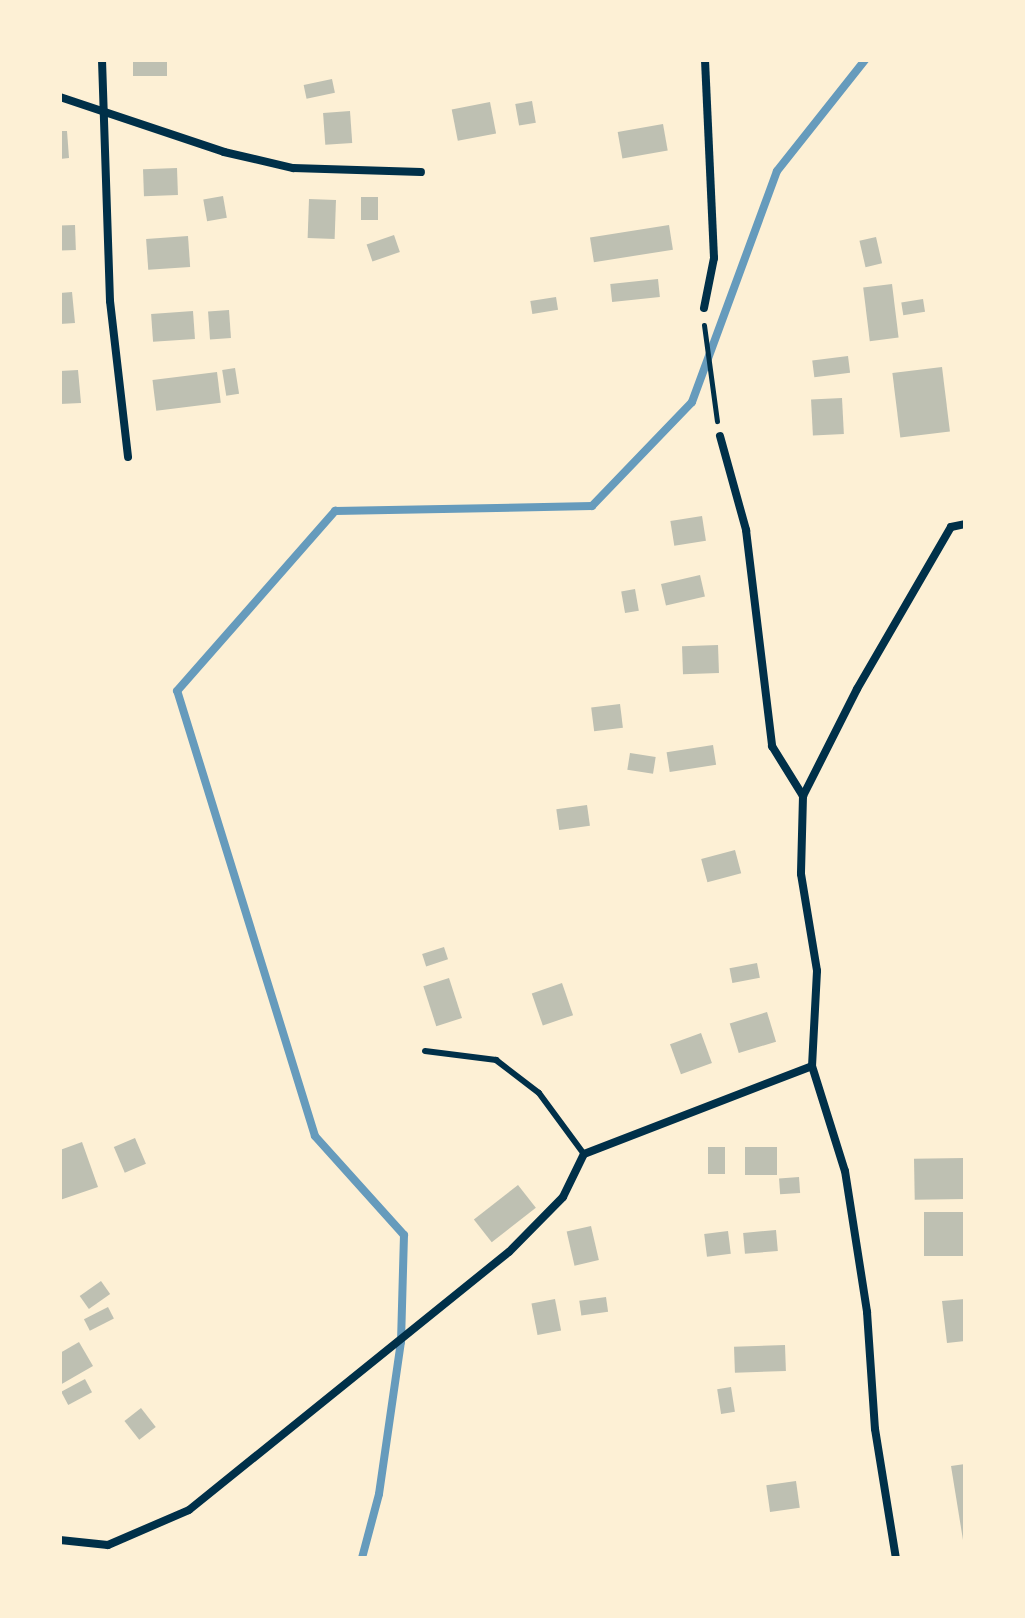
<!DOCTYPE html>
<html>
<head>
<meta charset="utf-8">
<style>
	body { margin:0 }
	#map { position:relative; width:1025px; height:1618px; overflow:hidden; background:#fdf0d5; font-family:Montserrat,sans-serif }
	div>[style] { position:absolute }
	.stream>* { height:8px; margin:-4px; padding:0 4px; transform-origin:4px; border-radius:4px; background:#669bbc }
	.building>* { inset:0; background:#bec0b2; transform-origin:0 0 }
	.path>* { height:5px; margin:-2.5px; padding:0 2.5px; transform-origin:2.5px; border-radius:2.5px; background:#003049 }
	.service>* { height:6px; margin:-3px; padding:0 3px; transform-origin:3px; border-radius:3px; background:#003049 }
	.minor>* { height:8px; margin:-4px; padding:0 4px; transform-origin:4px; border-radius:4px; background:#003049 }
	span { translate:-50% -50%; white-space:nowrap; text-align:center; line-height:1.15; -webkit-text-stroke:6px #fdf0d5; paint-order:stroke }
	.frame { position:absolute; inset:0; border:62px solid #fdf0d5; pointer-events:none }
</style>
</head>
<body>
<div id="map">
	<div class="stream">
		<div style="left:362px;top:1558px;width:66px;rotate:-75.1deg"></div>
		<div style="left:379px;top:1494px;width:154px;rotate:-81.8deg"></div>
		<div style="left:401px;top:1342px;width:107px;rotate:-88.4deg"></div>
		<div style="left:404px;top:1235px;width:133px;rotate:-132deg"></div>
		<div style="left:315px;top:1136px;width:466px;rotate:-107.2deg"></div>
		<div style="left:177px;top:691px;width:240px;rotate:-48.7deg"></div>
		<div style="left:335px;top:511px;width:257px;rotate:-1.1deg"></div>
		<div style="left:592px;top:506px;width:144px;rotate:-46.1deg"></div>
		<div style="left:692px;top:402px;width:246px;rotate:-69.8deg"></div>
		<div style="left:777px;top:171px;width:142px;rotate:-51.6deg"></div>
	</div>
	<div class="building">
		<div style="left:133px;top:60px;width:34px;height:16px"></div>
		<div style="left:332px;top:79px;width:14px;height:29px;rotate:78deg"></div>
		<div style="left:532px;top:101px;width:22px;height:17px;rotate:80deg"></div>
		<div style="left:490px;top:102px;width:32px;height:39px;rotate:79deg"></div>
		<div style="left:350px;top:111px;width:32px;height:27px;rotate:86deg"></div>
		<div style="left:663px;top:124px;width:27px;height:46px;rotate:80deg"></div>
		<div style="clip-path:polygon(60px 131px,67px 131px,69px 158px,60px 159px)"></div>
		<div style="left:177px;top:168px;width:27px;height:34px;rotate:88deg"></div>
		<div style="left:223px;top:196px;width:22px;height:20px;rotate:80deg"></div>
		<div style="left:378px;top:197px;width:23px;height:17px;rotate:90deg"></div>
		<div style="left:309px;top:199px;width:27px;height:39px;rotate:2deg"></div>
		<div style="left:75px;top:225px;width:25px;height:15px;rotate:88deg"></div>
		<div style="left:669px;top:225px;width:25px;height:80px;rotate:81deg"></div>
		<div style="left:394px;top:235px;width:18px;height:29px;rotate:71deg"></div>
		<div style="left:188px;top:236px;width:31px;height:42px;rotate:86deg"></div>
		<div style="left:876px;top:237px;width:27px;height:17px;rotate:77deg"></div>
		<div style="left:658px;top:279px;width:18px;height:48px;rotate:84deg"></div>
		<div style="left:892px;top:284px;width:54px;height:29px;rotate:83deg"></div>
		<div style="clip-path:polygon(72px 292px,75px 323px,60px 324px,60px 293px)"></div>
		<div style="left:556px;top:297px;width:13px;height:26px;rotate:81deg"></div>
		<div style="left:923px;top:299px;width:13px;height:22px;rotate:81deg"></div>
		<div style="left:229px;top:310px;width:28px;height:21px;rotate:86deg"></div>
		<div style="left:193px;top:311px;width:28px;height:42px;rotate:86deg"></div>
		<div style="left:848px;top:356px;width:17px;height:36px;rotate:83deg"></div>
		<div style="left:942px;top:367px;width:65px;height:50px;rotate:83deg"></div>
		<div style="left:235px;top:368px;width:26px;height:13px;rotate:81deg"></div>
		<div style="clip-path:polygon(78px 370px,81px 403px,60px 404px,60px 371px)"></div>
		<div style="left:217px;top:372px;width:31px;height:65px;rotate:83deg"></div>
		<div style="left:842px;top:398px;width:36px;height:31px;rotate:87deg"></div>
		<div style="left:702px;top:516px;width:25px;height:32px;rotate:81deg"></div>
		<div style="left:700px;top:575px;width:22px;height:40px;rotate:77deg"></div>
		<div style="left:635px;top:589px;width:22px;height:14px;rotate:80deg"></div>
		<div style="left:718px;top:645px;width:28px;height:36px;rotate:88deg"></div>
		<div style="left:620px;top:704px;width:24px;height:29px;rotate:83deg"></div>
		<div style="left:713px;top:745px;width:20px;height:47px;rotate:81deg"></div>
		<div style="left:630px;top:753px;width:26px;height:17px;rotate:9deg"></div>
		<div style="left:587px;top:805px;width:21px;height:31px;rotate:82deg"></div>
		<div style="left:735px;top:850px;width:24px;height:35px;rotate:75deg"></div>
		<div style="left:444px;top:947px;width:13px;height:23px;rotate:72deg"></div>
		<div style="left:757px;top:963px;width:15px;height:28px;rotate:79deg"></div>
		<div style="left:449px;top:978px;width:42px;height:27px;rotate:72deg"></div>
		<div style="left:562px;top:983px;width:34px;height:32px;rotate:71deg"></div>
		<div style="left:767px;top:1012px;width:31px;height:39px;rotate:73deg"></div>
		<div style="left:701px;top:1033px;width:32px;height:33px;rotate:70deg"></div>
		<div style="left:135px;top:1138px;width:28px;height:23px;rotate:67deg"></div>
		<div style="clip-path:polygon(82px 1142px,98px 1187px,60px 1200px,60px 1150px)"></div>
		<div style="left:708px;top:1147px;width:17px;height:27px"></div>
		<div style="left:745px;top:1147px;width:32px;height:28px"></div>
		<div style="left:964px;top:1158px;width:41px;height:50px;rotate:89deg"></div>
		<div style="left:799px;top:1177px;width:16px;height:20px;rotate:86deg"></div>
		<div style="left:518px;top:1185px;width:29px;height:56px;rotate:52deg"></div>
		<div style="left:965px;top:1212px;width:44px;height:41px;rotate:90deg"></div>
		<div style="left:591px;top:1226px;width:35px;height:25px;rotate:77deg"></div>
		<div style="left:776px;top:1230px;width:21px;height:33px;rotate:85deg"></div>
		<div style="left:728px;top:1231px;width:23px;height:24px;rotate:83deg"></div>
		<div style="left:101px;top:1281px;width:16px;height:26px;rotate:55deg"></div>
		<div style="left:606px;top:1297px;width:15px;height:27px;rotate:82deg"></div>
		<div style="left:555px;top:1299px;width:32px;height:24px;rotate:79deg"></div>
		<div style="clip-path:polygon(965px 1299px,965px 1341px,947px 1343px,942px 1301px)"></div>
		<div style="left:108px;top:1307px;width:13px;height:27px;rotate:63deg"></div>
		<div style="clip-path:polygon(79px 1342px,93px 1366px,60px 1385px,60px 1353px)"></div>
		<div style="left:785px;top:1345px;width:26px;height:51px;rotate:88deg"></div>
		<div style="left:85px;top:1379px;width:15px;height:27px;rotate:62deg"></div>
		<div style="left:731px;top:1387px;width:25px;height:14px;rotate:81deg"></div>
		<div style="left:141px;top:1408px;width:24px;height:21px;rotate:52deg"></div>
		<div style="clip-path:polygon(965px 1464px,965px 1540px,963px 1540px,951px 1466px)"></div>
		<div style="left:796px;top:1481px;width:27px;height:30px;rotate:82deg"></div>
	</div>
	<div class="path">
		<div style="left:704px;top:325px;width:97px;rotate:82.3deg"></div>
	</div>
	<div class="service">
		<div style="left:425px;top:1051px;width:72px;rotate:7.2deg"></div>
		<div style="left:496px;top:1060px;width:54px;rotate:37.5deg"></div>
		<div style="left:539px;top:1093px;width:76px;rotate:53.6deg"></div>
	</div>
	<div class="minor">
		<div style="left:102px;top:60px;width:241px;rotate:88.1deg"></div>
		<div style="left:110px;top:301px;width:157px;rotate:83.4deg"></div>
		<div style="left:60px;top:97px;width:173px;rotate:18.5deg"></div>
		<div style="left:224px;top:152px;width:71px;rotate:13.1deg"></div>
		<div style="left:293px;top:168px;width:128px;rotate:1.8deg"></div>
		<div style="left:704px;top:308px;width:51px;rotate:-78.7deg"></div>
		<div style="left:714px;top:258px;width:198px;rotate:-92.6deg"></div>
		<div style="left:720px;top:436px;width:98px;rotate:74.5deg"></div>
		<div style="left:746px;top:530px;width:218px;rotate:83.1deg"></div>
		<div style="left:772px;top:746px;width:59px;rotate:58.2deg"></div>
		<div style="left:803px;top:796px;width:78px;rotate:91.5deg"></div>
		<div style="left:801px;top:874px;width:98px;rotate:80.6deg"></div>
		<div style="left:817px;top:971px;width:95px;rotate:93deg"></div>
		<div style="left:812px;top:1066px;width:110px;rotate:72.6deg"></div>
		<div style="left:845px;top:1171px;width:143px;rotate:81.1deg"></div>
		<div style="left:867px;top:1312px;width:117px;rotate:86.1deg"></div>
		<div style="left:875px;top:1429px;width:131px;rotate:80.8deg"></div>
		<div style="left:803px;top:796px;width:120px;rotate:-63.2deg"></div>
		<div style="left:857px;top:689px;width:187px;rotate:-59.9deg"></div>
		<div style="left:951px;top:527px;width:14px;rotate:-12deg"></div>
		<div style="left:60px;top:1540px;width:48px;rotate:5.9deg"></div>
		<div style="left:108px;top:1545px;width:88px;rotate:-23.4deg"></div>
		<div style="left:189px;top:1510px;width:411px;rotate:-38.9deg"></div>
		<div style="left:509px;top:1252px;width:77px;rotate:-45.5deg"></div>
		<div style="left:563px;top:1197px;width:48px;rotate:-64deg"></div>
		<div style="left:584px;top:1154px;width:244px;rotate:-21.1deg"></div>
	</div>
	<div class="frame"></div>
</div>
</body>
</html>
